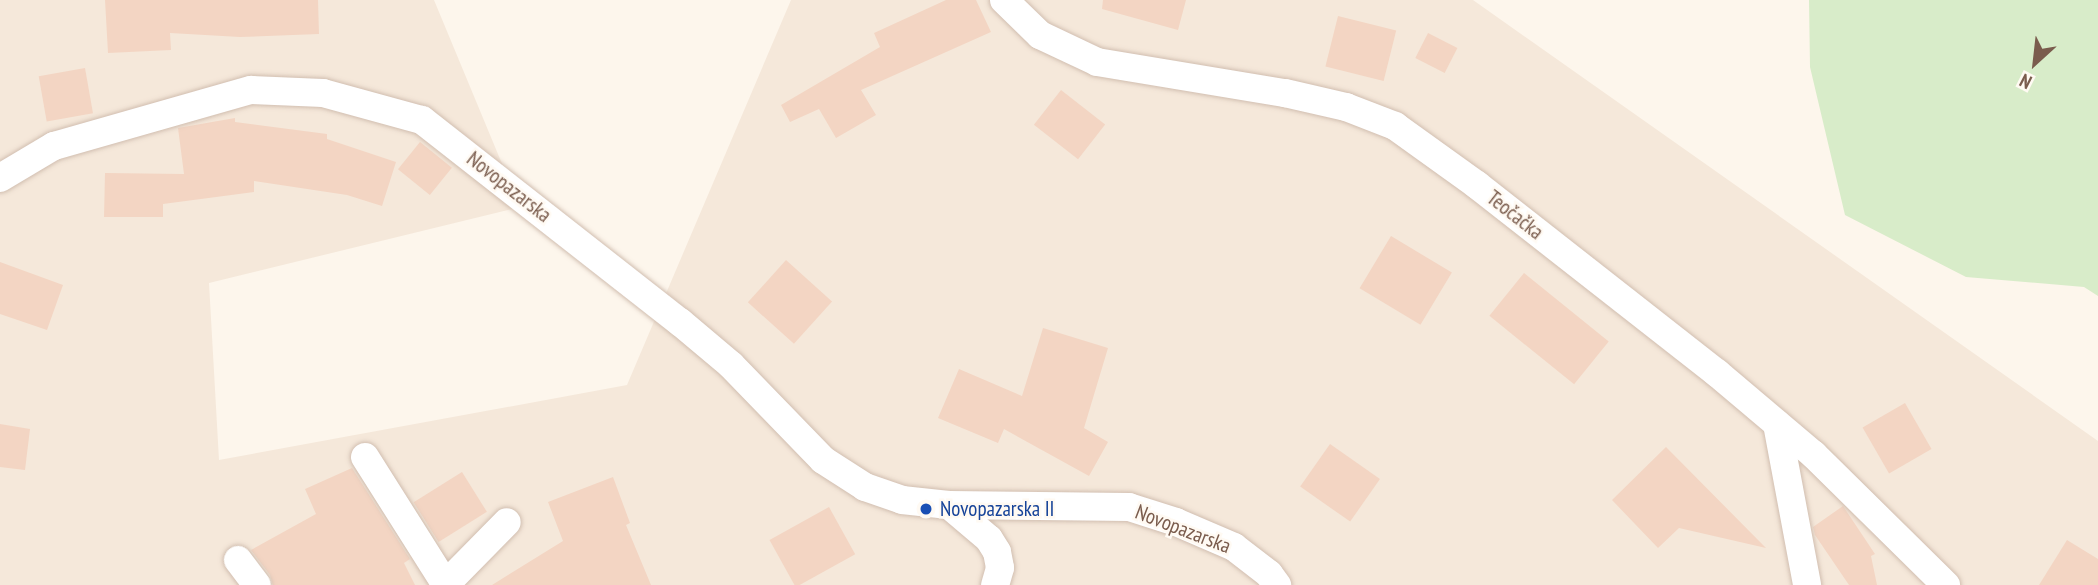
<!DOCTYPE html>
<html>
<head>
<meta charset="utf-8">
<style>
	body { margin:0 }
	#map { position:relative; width:2098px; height:585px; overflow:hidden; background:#fdf6ec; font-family:"PT Sans Narrow",sans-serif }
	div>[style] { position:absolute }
	.residential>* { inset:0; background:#f5e8da }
	.green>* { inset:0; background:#d8ecc9 }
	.building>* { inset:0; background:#f3d5c3; transform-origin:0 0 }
	.roads { filter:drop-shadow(0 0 2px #d1beb0) drop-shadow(0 0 2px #d1beb0) }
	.street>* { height:28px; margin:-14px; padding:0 14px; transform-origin:14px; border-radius:14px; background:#fff }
	.dots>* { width:19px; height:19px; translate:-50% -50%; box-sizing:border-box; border:4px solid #fffaf3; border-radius:50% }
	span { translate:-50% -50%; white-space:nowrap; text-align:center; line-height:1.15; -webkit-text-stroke:5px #fffaf3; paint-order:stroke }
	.street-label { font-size:21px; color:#7a5c4d }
	.transit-label { font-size:21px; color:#164399 }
	.left { translate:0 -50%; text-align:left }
	.north { position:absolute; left:2000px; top:28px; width:70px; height:70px; -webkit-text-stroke:5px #fffaf3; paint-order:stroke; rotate:207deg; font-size:19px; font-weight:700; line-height:28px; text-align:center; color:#7a5c4d }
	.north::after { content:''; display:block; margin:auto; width:24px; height:32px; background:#7a5c4d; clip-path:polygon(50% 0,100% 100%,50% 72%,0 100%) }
</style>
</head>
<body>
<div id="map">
	<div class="residential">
		<div style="clip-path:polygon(0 0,434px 0,520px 207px,209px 283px,219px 460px,627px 385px,791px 0,1473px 0,2098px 441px,2098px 585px,0 585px)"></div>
	</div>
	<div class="green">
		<div style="clip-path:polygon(1809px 0,2098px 0,2098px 296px,2084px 287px,1966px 277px,1845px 215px,1810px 67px)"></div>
	</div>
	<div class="building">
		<div style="clip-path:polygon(105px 0,318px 0,319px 34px,240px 37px,170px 33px,171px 50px,108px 53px)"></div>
		<div style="clip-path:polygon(946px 0,976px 0,991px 32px,861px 90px,876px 115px,836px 138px,819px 109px,790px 122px,781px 105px,880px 47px,874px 33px)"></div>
		<div style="clip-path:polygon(1103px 0,1186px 0,1178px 30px,1102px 9px)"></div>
		<div style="left:1338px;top:16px;width:60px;height:52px;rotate:14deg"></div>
		<div style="left:1428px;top:33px;width:33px;height:28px;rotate:27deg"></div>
		<div style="left:85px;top:68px;width:46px;height:47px;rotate:80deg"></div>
		<div style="left:1061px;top:90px;width:56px;height:44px;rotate:38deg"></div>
		<div style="clip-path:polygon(235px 118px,235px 122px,327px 134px,327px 139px,396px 162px,382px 206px,347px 195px,254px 181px,254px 192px,163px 204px,163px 217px,104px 217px,105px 173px,184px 174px,178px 128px)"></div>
		<div style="left:420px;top:142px;width:41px;height:35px;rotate:39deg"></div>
		<div style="left:1391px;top:236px;width:71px;height:61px;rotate:31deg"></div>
		<div style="left:786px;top:260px;width:62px;height:57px;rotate:42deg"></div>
		<div style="clip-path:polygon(0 262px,63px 285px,47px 330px,0 314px)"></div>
		<div style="left:1524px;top:273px;width:109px;height:55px;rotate:39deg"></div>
		<div style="clip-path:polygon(1043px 328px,1108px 348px,1084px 428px,1108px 442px,1089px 476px,1004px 429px,998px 443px,938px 418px,959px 369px,1022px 396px)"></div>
		<div style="left:1905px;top:403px;width:53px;height:49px;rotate:60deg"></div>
		<div style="clip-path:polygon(0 424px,30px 429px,25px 470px,0 467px)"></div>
		<div style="left:1330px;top:444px;width:61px;height:52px;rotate:35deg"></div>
		<div style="clip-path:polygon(1666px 447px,1766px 548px,1679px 528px,1658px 548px,1612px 500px)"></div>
		<div style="clip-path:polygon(352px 468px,410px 559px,404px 563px,415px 585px,273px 585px,270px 575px,251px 550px,316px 514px,305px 489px)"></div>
		<div style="left:462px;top:472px;width:47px;height:57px;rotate:58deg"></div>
		<div style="clip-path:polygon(613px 477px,630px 523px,626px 525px,651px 585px,492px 585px,563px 541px,548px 502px)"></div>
		<div style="clip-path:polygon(1843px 506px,1875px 554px,1871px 556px,1877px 585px,1849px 585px,1815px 535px,1813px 527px)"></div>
		<div style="left:829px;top:507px;width:54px;height:68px;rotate:61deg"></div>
		<div style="clip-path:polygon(2067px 540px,2098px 559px,2098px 585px,2039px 585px)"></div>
	</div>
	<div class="roads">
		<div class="street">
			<div style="left:1004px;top:0;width:50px;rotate:44.2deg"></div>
			<div style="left:1040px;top:35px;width:63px;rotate:25.3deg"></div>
			<div style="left:1097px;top:62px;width:191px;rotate:9.4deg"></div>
			<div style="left:1285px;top:93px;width:63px;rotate:12.9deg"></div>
			<div style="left:1346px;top:107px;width:53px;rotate:21.2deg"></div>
			<div style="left:1395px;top:126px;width:101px;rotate:35.7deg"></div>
			<div style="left:1477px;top:185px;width:305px;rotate:38.1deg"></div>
			<div style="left:1717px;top:373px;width:126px;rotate:40.2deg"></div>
			<div style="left:1813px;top:454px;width:187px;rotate:44.6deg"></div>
			<div style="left:0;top:178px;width:63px;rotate:-30.7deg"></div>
			<div style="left:54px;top:146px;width:205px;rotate:-15.9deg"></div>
			<div style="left:251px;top:90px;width:72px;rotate:2.4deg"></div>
			<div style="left:323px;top:93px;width:103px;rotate:15.3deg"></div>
			<div style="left:422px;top:120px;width:328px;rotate:38.1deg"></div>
			<div style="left:680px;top:322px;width:67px;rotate:40.1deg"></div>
			<div style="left:731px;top:365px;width:132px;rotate:45.9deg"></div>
			<div style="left:823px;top:460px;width:50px;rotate:32.7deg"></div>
			<div style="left:865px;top:487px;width:39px;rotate:19deg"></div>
			<div style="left:902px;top:500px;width:47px;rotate:6.1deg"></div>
			<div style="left:949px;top:505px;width:180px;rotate:0.6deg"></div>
			<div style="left:1129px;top:507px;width:49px;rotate:17.7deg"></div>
			<div style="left:1176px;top:522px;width:63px;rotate:23.3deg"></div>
			<div style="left:1234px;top:547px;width:44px;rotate:37.6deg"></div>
			<div style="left:1269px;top:574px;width:14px;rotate:54deg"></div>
			<div style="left:1777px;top:424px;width:164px;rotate:79.4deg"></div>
			<div style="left:365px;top:457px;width:151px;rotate:57.7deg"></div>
			<div style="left:949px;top:505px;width:52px;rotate:40.4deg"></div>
			<div style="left:989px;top:539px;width:15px;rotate:58deg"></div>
			<div style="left:997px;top:552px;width:16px;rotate:79deg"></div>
			<div style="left:1000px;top:568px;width:18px;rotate:106deg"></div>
			<div style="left:238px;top:560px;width:31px;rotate:53deg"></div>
			<div style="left:445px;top:585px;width:88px;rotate:-45.5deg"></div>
		</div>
	</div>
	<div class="dots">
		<div style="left:926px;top:509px;background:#1a4fb4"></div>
	</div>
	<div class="street-label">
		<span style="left:509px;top:187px;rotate:38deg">Novopazarska</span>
		<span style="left:1515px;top:215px;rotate:38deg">Teočačka</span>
		<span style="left:1183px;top:529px;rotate:21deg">Novopazarska</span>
	</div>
	<div class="transit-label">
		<span class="left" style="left:940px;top:509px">Novopazarska II</span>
	</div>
	<div class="north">N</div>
</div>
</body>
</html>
